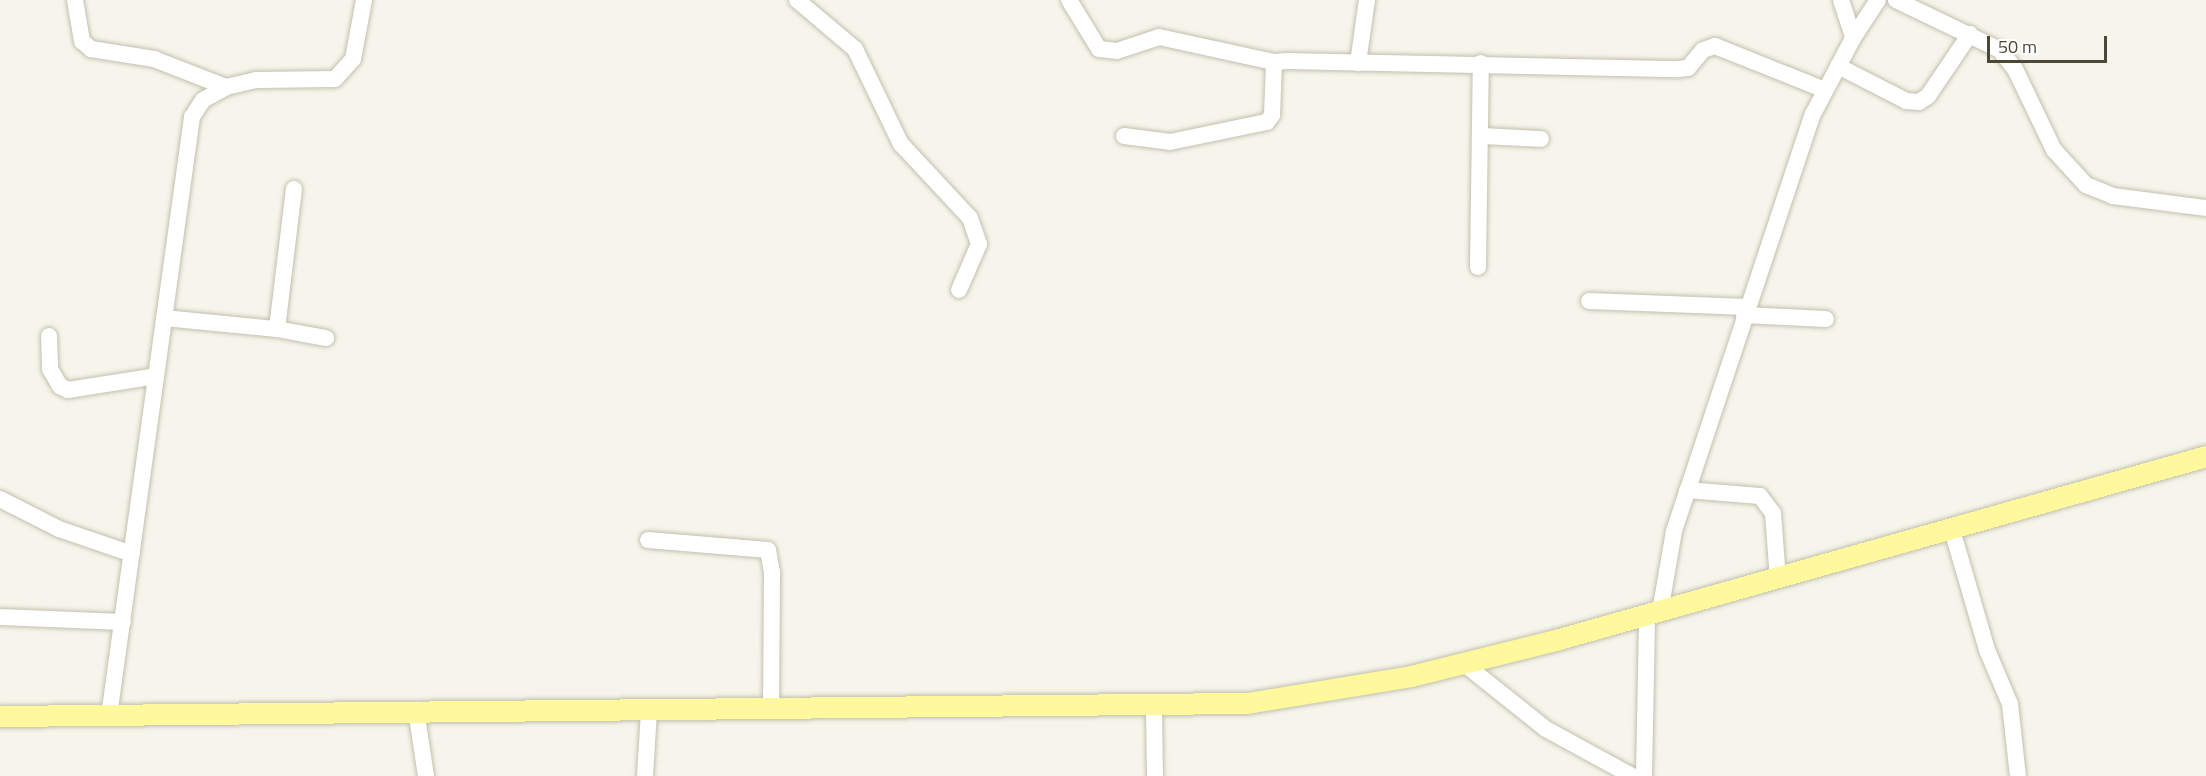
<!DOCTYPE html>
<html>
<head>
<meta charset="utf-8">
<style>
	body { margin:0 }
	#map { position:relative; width:2206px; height:776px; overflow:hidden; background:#f6f5ec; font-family:"Titillium Web",sans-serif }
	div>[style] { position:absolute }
	.roads { filter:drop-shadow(0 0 2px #c2c0ad) drop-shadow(0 0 2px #c2c0ad) }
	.minor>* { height:16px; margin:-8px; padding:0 8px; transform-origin:8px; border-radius:8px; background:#fff }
	.major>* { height:21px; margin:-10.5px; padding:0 10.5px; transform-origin:10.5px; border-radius:10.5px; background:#fff89c }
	span { translate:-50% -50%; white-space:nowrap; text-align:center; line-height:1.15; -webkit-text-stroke:4.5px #fff; paint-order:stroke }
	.scale { position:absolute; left:1987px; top:36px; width:120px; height:27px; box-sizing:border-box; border:3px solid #4b4838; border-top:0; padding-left:8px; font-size:18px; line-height:21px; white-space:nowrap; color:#4b4838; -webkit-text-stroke:4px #fff; paint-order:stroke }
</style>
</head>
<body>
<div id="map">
	<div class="roads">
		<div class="minor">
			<div style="left:75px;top:0;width:42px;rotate:80.3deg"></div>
			<div style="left:82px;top:41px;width:12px;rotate:42deg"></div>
			<div style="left:91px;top:49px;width:64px;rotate:9deg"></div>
			<div style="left:154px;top:59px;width:77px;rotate:21.3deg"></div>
			<div style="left:797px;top:0;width:76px;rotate:40.2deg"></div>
			<div style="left:855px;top:49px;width:106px;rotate:64.2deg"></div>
			<div style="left:901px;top:144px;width:101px;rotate:47deg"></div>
			<div style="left:970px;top:218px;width:28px;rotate:71deg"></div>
			<div style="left:979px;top:244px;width:50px;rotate:113.5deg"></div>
			<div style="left:1069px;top:0;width:57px;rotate:58.5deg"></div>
			<div style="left:1099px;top:49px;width:18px;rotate:6deg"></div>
			<div style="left:1117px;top:51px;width:44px;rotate:-18.4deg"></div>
			<div style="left:1159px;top:37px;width:118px;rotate:12.3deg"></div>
			<div style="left:1841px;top:0;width:40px;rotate:72deg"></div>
			<div style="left:1896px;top:0;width:115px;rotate:25.7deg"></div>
			<div style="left:2000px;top:50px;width:24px;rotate:52deg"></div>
			<div style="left:2015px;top:69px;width:90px;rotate:64.3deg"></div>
			<div style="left:2054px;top:150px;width:47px;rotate:47.6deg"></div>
			<div style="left:2086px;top:185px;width:29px;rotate:22deg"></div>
			<div style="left:2113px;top:196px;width:94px;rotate:7.4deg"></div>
			<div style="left:1358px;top:63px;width:64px;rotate:-81.9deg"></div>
			<div style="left:1838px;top:66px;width:76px;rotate:27.2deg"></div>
			<div style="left:1906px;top:101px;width:13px;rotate:4deg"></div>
			<div style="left:1919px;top:102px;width:11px;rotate:-34deg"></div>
			<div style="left:1928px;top:96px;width:75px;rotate:-55.9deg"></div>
			<div style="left:1124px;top:136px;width:46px;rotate:7.4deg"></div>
			<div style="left:1170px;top:142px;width:99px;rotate:-11.7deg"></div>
			<div style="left:1267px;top:122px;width:9px;rotate:-54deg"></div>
			<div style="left:1272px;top:115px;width:53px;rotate:-87.8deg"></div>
			<div style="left:1274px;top:62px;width:13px;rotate:-4deg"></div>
			<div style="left:1287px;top:61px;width:391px;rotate:1.2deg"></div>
			<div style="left:1678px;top:69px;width:10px;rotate:-6deg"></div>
			<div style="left:1688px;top:68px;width:23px;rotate:-50deg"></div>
			<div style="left:1703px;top:50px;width:13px;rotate:-18deg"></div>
			<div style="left:1715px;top:46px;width:118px;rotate:21.8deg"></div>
			<div style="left:1480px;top:136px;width:61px;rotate:2.8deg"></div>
			<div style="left:1478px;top:267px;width:204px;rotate:-89.2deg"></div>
			<div style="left:1589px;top:301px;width:158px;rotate:2.2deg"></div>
			<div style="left:1744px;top:315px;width:82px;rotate:2.8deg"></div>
			<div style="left:164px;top:318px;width:114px;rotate:5.6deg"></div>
			<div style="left:277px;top:329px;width:50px;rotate:10.4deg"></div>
			<div style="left:277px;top:329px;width:141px;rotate:-83.1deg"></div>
			<div style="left:49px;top:336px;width:33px;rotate:88deg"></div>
			<div style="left:50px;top:369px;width:20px;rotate:60deg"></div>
			<div style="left:60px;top:386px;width:9px;rotate:27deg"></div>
			<div style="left:68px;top:390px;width:89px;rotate:-9deg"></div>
			<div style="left:1687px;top:490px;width:73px;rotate:4.7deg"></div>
			<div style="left:1760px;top:496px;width:21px;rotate:53deg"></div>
			<div style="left:1773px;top:513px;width:66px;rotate:85.7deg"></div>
			<div style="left:0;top:499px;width:66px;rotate:27deg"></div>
			<div style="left:59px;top:529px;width:77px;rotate:18.9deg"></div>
			<div style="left:1952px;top:530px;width:125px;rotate:73.7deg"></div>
			<div style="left:1987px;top:650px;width:59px;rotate:66.9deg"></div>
			<div style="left:2010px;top:704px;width:72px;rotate:83.7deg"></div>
			<div style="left:648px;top:540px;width:120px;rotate:4.8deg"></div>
			<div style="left:768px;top:550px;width:22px;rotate:80deg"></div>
			<div style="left:772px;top:572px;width:139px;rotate:90.4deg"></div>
			<div style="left:1660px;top:612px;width:82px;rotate:-80.2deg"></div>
			<div style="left:1674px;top:531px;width:440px;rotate:-71.6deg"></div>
			<div style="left:1813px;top:114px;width:86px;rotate:-62.2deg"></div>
			<div style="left:1853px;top:38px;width:45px;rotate:-56.7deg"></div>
			<div style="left:0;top:617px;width:123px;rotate:2.3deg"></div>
			<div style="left:1462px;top:662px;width:107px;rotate:38.6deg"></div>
			<div style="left:1546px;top:729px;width:98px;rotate:28.7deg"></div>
			<div style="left:1154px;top:706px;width:70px;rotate:89.2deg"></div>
			<div style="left:416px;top:710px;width:67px;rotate:81.4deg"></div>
			<div style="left:109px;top:716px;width:605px;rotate:-82.11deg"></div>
			<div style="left:192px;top:117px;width:20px;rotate:-57deg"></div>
			<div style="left:203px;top:100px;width:26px;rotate:-29deg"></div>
			<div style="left:226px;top:87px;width:31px;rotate:-13deg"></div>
			<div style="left:256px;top:80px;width:79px;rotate:-0.7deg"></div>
			<div style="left:335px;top:79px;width:27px;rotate:-48deg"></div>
			<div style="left:353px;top:59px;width:60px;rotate:-79.4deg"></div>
			<div style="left:645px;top:776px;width:66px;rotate:-86.5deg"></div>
			<div style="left:1644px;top:776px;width:160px;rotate:-88.9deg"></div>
		</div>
		<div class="major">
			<div style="left:0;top:716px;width:1247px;rotate:-0.6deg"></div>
			<div style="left:1247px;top:703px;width:166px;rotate:-9.3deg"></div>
			<div style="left:1411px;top:676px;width:153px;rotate:-14deg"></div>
			<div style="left:1559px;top:639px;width:672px;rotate:-15.79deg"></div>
		</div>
	</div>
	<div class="scale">50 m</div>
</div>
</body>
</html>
